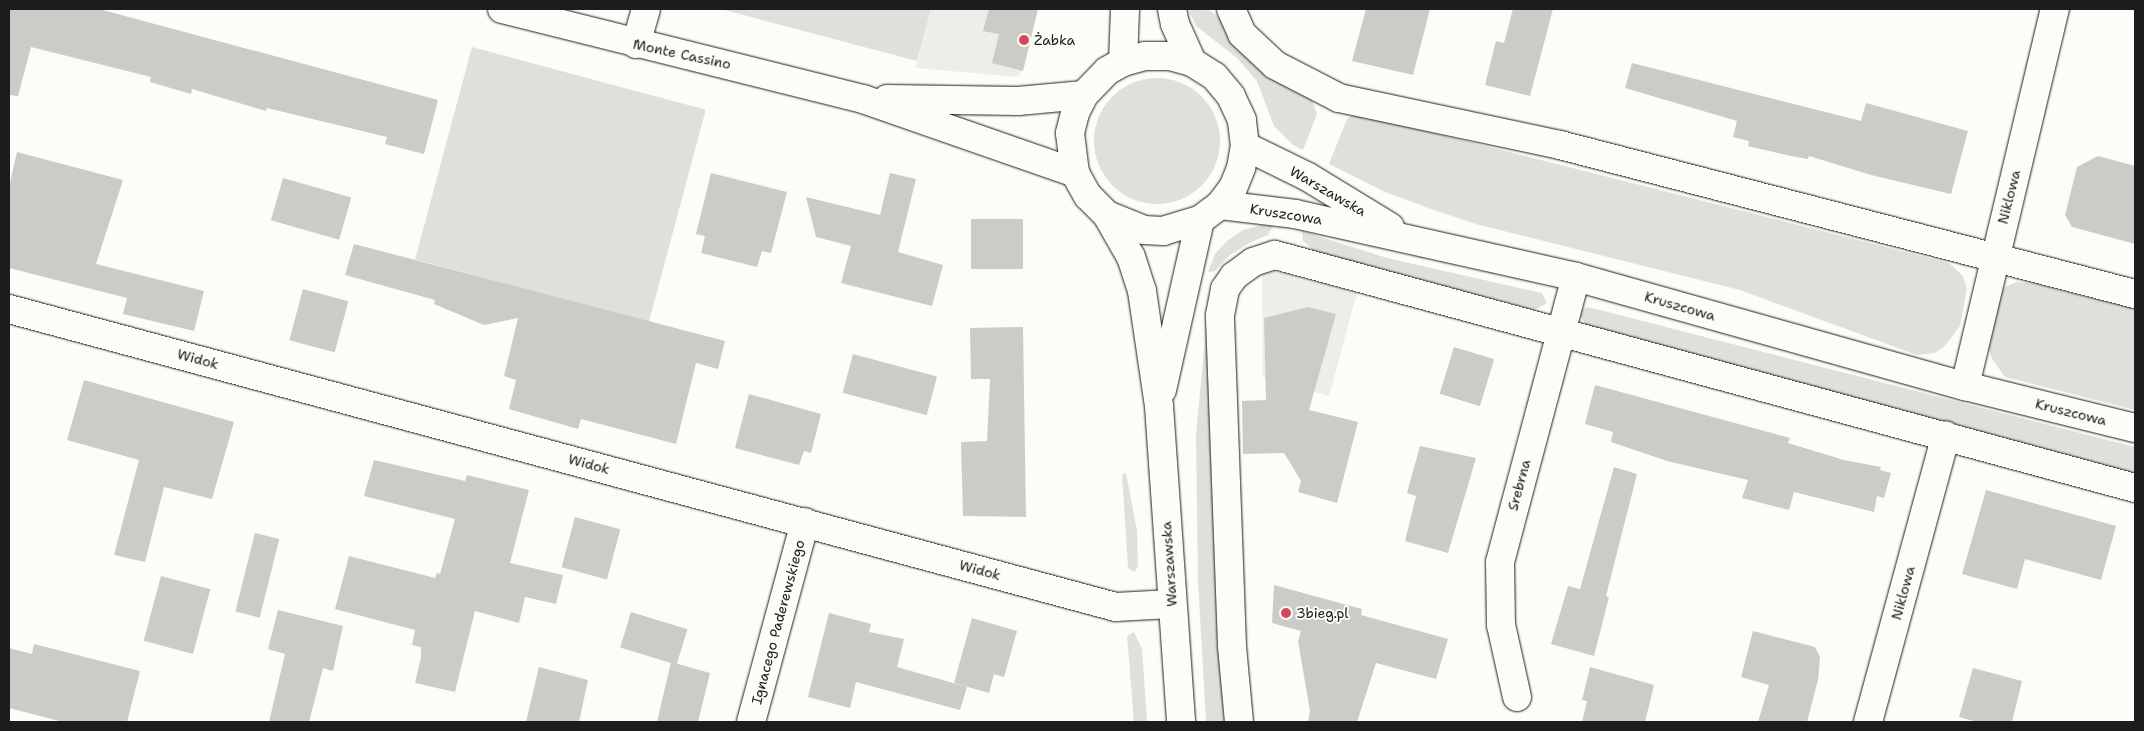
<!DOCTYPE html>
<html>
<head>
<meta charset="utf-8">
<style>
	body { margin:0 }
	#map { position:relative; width:2144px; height:731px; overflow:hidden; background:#fdfcf7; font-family:"Shantell Sans",sans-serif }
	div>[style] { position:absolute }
	.built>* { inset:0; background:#eeede9 }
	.green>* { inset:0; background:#e0dfdb; transform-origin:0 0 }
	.round { border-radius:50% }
	.building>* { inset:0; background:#cccbc8; transform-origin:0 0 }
	.roads { filter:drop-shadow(0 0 1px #1c1c1c) drop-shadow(0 0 1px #1c1c1c) }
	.minor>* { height:28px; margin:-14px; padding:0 14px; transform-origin:14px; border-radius:14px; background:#fdfcf7 }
	.secondary>* { height:28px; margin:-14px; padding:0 14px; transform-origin:14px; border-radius:14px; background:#fdfcf7 }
	.dots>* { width:14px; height:14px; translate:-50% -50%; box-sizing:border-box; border:2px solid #fdfcf7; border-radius:50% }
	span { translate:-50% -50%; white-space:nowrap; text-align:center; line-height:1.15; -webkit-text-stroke:4px #fdfcf7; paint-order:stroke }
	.poi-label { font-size:14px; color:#1c1c1c }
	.left { translate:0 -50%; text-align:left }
	.street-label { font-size:14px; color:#1c1c1c }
	.frame { position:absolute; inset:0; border:10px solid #1c1c1c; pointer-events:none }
</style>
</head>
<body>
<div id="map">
	<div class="built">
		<div style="clip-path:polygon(931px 9px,1038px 9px,1019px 77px,916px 68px)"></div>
		<div style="clip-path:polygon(1274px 271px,1357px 293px,1329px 396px,1263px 377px,1262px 274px)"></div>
	</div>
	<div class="green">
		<div style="clip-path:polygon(721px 9px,931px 9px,917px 61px)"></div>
		<div style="clip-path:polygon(1195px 9px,1211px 11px,1312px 100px,1317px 114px,1303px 150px,1293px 145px,1274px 126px,1257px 81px,1237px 58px,1196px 26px,1189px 11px)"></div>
		<div style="left:472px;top:47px;width:242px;height:220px;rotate:15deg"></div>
		<div class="round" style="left:1094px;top:78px;width:126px;height:126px"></div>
		<div style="clip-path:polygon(1355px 113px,1949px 263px,1963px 276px,1967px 289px,1960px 326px,1944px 347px,1935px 353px,1917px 355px,1740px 290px,1476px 224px,1434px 210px,1383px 191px,1329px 164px,1347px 119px)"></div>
		<div style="clip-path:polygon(1271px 223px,1273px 226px,1268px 235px,1251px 242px,1230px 255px,1215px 271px,1208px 272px,1215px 254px,1227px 241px,1243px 230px)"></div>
		<div style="clip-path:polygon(1302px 231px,1387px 258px,1542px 293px,1547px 303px,1534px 310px,1314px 251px,1303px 241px)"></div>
		<div style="clip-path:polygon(2016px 282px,2032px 283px,2135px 309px,2135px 410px,2005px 377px,1992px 359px,1988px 346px,1997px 298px,2005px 287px)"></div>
		<div style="clip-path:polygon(1588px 307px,2135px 447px,2135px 474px,1587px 326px,1580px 316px,1580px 311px)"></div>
		<div style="clip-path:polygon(1208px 309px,1213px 434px,1224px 722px,1206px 722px,1198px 580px,1196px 434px)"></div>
		<div style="clip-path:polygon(1126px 473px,1137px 531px,1138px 566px,1134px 572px,1128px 568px,1122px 474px)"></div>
		<div style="clip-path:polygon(1134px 632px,1142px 649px,1147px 722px,1134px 722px,1127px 636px)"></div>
	</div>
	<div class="building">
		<div style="clip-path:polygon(9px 9px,99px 9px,438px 100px,424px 154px,385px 144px,387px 137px,267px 108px,266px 111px,192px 89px,191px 94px,150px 82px,151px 77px,31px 47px,18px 96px,9px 95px)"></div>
		<div style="clip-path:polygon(989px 9px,1038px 9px,1023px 71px,992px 63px,999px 34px,983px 31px)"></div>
		<div style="clip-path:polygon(1366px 9px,1430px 9px,1413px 75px,1352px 61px)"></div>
		<div style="clip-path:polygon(1513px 9px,1553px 9px,1530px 96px,1485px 85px,1496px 41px,1504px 43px)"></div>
		<div style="clip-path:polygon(1632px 63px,1861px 121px,1866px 103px,1968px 131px,1951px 194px,1871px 175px,1809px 156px,1808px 159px,1791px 156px,1748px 146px,1749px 141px,1733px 137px,1737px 121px,1625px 88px)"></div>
		<div style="clip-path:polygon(17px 152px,123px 180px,96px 264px,204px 291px,194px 331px,123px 314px,127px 298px,9px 268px,9px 187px)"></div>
		<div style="clip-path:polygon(2098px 156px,2135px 166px,2135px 244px,2072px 227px,2065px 215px,2077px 167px)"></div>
		<div style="clip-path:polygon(711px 173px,787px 192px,771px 253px,762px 251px,757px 267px,701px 253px,705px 236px,696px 234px)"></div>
		<div style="clip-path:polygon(890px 173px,916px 179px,898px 252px,943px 265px,932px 306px,841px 283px,851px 246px,816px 237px,806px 197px,880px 215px)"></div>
		<div style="left:283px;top:178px;width:71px;height:44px;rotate:16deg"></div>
		<div style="left:971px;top:219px;width:52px;height:50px"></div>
		<div style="clip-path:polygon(354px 244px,725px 341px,718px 369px,696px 363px,676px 444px,581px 419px,578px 429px,509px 409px,516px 380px,504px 376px,518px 318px,484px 325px,434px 304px,435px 300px,345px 275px)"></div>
		<div style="left:303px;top:289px;width:47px;height:53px;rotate:15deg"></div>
		<div style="clip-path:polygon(1308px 307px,1336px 314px,1309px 410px,1358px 422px,1337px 503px,1298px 492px,1301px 481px,1284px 453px,1243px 454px,1242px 401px,1266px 400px,1264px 318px)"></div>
		<div style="clip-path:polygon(1023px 327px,1026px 517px,963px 516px,961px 442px,987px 441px,990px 379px,971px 379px,970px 328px)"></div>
		<div style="left:1454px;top:347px;width:42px;height:49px;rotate:17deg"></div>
		<div style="left:853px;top:354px;width:87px;height:40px;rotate:15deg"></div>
		<div style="clip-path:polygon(84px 380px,234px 422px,212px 499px,164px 487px,145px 562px,114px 555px,139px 460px,67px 440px)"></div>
		<div style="clip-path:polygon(1595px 385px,1790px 438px,1788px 443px,1844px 460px,1881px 467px,1880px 470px,1891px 473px,1884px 498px,1877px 496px,1874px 512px,1794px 492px,1789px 510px,1742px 498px,1748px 480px,1667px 461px,1611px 442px,1613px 432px,1585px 424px)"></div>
		<div style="clip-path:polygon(749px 394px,821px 414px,811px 453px,804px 451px,799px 465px,735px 448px)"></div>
		<div style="clip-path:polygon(1420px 446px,1476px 458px,1448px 553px,1405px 541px,1416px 496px,1407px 493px)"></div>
		<div style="clip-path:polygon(374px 460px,465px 481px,467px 475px,529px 490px,510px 563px,563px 575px,556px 604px,525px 597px,519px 623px,475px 611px,455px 692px,415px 683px,421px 657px,421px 647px,412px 645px,415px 630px,335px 609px,349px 556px,435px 578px,437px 573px,440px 574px,455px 519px,364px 496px)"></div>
		<div style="clip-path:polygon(1614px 467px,1637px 474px,1606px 596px,1609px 597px,1594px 656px,1551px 644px,1568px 586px,1580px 589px)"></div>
		<div style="clip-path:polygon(1986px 490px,2116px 526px,2101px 580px,2025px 559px,2017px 589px,1962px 574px)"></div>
		<div style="left:575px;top:517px;width:47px;height:52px;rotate:15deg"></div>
		<div style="left:255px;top:533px;width:25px;height:81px;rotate:14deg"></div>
		<div style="left:161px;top:576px;width:51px;height:67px;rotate:15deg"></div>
		<div style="clip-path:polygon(1274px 585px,1362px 609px,1361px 615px,1448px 639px,1436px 679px,1376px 663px,1357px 722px,1308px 722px,1310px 711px,1298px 641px,1301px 631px,1272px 623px)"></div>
		<div style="clip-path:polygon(278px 610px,343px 626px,333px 671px,323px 668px,309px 722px,269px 722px,285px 654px,268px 649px)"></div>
		<div style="left:631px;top:612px;width:59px;height:37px;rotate:17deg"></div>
		<div style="clip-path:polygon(829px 613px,871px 624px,869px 632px,904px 639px,897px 667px,967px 687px,960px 710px,856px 682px,850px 708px,808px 697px)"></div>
		<div style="clip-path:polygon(972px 618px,1017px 631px,1004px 677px,994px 674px,989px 693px,954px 683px)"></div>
		<div style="clip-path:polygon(1753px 631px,1815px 647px,1820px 657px,1818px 680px,1807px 722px,1758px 722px,1769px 685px,1741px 677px)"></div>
		<div style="clip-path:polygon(34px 644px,140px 671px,127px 722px,63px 722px,9px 708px,9px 648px,32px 654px)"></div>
		<div style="clip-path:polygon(671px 662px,710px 673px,698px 722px,657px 722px)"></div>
		<div style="clip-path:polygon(539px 667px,588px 680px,579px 722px,526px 722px)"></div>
		<div style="clip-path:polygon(1590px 667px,1654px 685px,1645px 722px,1582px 722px,1587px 701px,1582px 700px)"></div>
		<div style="clip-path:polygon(1973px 668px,2022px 681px,2012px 722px,1977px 722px,1959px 717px)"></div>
	</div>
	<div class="roads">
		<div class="minor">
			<div style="left:1231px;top:9px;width:27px;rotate:66deg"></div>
			<div style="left:1242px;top:34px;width:45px;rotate:43.2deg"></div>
			<div style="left:1275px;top:65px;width:72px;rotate:27.3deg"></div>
			<div style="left:1339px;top:98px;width:226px;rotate:12deg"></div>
			<div style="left:1560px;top:145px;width:594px;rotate:14.53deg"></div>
			<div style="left:636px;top:44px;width:36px;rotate:-74deg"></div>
			<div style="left:9px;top:309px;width:1146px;rotate:15.07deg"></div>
			<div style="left:1116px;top:607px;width:55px;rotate:-3.1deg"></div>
			<div style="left:1965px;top:386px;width:388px;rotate:-76.6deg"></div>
			<div style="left:1517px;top:697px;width:74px;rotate:-102.5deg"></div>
			<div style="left:1501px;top:625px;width:63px;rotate:-90.9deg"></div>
			<div style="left:1500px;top:562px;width:295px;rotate:-75.1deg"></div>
			<div style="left:751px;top:722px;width:207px;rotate:-74.9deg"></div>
			<div style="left:1239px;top:722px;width:76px;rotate:-95.3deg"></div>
			<div style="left:1232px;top:646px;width:331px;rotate:-92.1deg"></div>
			<div style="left:1220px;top:315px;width:26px;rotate:-79deg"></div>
			<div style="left:1225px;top:289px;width:16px;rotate:-55deg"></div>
			<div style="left:1234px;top:276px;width:24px;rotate:-36deg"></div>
			<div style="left:1253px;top:262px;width:23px;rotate:-18deg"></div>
			<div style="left:1275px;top:255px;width:891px;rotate:15.16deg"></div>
			<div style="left:1868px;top:722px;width:297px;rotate:-74.8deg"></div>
		</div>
		<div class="secondary">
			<div style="left:502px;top:9px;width:372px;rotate:14deg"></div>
			<div style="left:863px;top:99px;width:225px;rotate:19.2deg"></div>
			<div style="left:1172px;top:9px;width:15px;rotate:79deg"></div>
			<div style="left:1175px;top:24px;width:42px;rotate:65.9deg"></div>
			<div style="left:1123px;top:62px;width:53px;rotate:-87.8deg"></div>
			<div style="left:887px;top:99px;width:131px;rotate:0.9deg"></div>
			<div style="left:1018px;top:101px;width:66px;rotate:-5.2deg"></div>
			<div style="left:1245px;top:146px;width:70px;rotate:26.2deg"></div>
			<div style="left:1308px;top:177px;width:96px;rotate:31.4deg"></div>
			<div style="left:1220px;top:205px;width:76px;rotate:6.8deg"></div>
			<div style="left:1295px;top:214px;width:288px;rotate:12.6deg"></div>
			<div style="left:1576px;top:277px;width:404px;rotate:15.7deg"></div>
			<div style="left:1965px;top:386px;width:175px;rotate:13.9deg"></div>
			<div style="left:1107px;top:215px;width:40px;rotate:22deg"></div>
			<div style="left:1144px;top:230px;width:19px;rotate:3deg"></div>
			<div style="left:1163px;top:231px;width:39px;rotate:-17deg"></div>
			<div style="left:1200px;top:220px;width:25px;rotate:-37deg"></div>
			<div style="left:1220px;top:205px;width:21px;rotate:-53deg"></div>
			<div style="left:1233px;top:188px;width:22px;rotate:-68deg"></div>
			<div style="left:1241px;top:168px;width:22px;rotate:-80deg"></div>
			<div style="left:1245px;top:146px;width:26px;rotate:-97deg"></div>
			<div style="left:1242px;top:120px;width:26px;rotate:-115deg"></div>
			<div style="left:1231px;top:96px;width:26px;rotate:-130deg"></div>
			<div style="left:1214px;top:76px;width:26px;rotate:-148deg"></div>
			<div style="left:1192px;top:62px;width:24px;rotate:-165deg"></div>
			<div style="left:1169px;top:56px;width:24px;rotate:180deg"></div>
			<div style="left:1145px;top:56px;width:23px;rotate:165deg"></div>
			<div style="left:1123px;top:62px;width:18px;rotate:151deg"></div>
			<div style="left:1107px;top:71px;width:33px;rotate:134deg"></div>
			<div style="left:1084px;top:95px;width:20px;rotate:117deg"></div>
			<div style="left:1075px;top:113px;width:21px;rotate:104deg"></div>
			<div style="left:1070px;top:133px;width:40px;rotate:82.9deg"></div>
			<div style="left:1075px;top:173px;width:26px;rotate:61deg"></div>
			<div style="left:1088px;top:196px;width:27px;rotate:45deg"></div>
			<div style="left:1107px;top:215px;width:48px;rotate:60.3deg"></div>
			<div style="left:1131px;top:257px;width:36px;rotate:72deg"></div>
			<div style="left:1142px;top:291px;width:116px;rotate:81.6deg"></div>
			<div style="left:1159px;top:406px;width:317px;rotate:86deg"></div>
			<div style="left:1162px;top:390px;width:174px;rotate:-77.4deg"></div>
		</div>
	</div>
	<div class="dots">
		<div style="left:1024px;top:40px;background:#d1495b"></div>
		<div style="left:1286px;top:613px;background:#d1495b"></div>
	</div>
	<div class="poi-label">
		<span class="left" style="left:1034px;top:40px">Żabka</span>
		<span class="left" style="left:1296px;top:613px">3bieg.pl</span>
	</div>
	<div class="street-label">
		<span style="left:682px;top:54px;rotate:12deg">Monte Cassino</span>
		<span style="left:1328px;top:191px;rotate:30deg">Warszawska</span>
		<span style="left:2009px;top:197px;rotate:-76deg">Niklowa</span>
		<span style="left:1286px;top:214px;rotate:9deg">Kruszcowa</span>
		<span style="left:1680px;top:306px;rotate:16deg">Kruszcowa</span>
		<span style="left:198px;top:359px;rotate:15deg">Widok</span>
		<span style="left:2071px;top:412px;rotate:14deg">Kruszcowa</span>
		<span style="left:589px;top:464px;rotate:15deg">Widok</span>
		<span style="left:1519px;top:485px;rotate:-75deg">Srebrna</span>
		<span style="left:1169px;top:564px;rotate:-94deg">Warszawska</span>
		<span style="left:980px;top:570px;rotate:15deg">Widok</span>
		<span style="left:1903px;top:593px;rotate:-75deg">Niklowa</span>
		<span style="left:778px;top:622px;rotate:-75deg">Ignacego Paderewskiego</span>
	</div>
	<div class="frame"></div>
</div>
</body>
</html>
